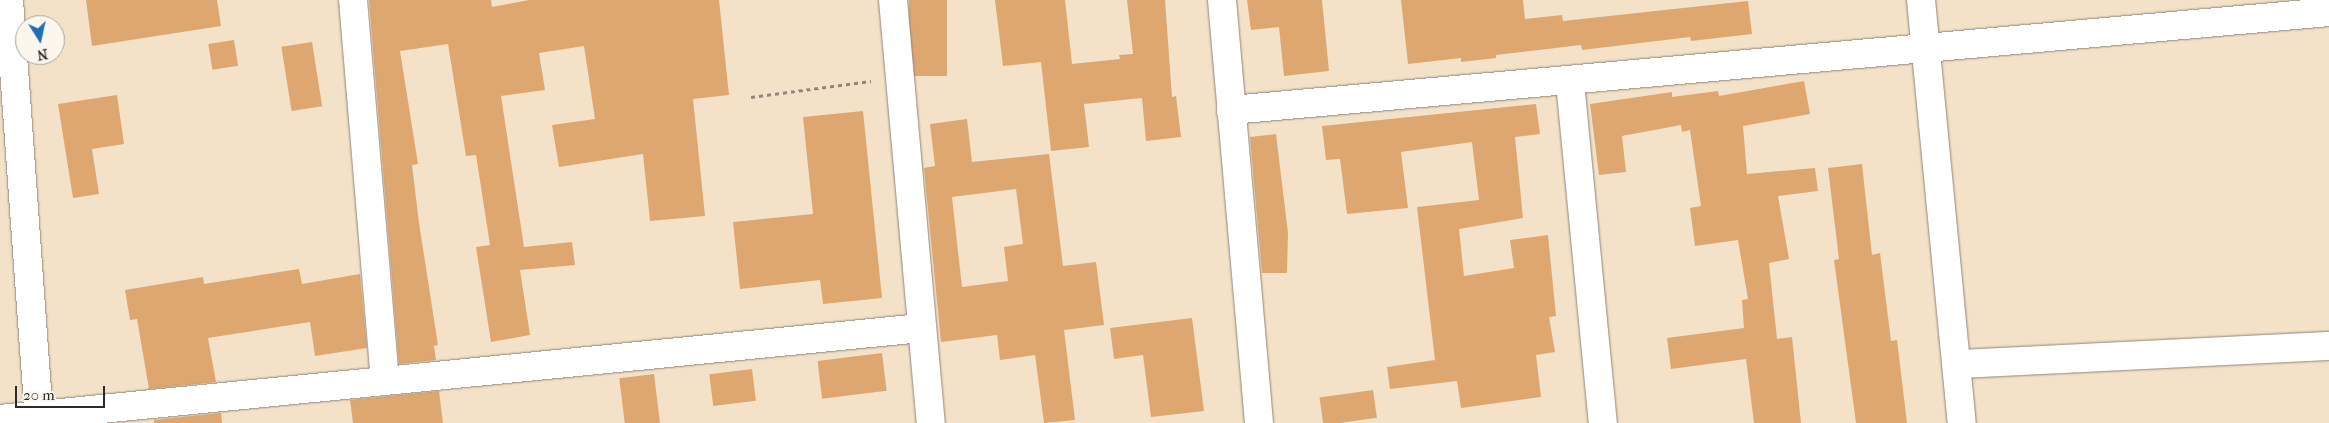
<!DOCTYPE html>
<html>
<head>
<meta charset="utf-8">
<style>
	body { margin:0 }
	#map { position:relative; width:2329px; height:423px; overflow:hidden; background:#f4e2c8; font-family:"IM FELL French Canon",serif }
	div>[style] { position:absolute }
	.building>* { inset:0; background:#dea76f; transform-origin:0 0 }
	.path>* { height:3px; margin-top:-1.5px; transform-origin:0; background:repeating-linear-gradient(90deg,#90867a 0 4px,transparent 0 8px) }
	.roads { filter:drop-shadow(0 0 1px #90867a) drop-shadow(0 0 1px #90867a) }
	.minor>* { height:28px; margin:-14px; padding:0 14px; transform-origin:14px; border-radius:14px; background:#fff }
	span { translate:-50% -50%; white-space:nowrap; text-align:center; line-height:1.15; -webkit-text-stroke:5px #fbf7ec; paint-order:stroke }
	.north { position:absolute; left:15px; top:15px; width:50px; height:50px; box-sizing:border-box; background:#fbf7ec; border:1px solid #a8a59f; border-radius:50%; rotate:170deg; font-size:14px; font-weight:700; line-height:20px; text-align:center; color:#2b2b2b }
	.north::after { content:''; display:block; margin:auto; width:18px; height:22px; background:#1f6fb2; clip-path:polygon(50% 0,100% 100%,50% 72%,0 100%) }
	.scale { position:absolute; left:15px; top:386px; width:90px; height:22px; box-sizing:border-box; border:2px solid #2b2b2b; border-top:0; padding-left:6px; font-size:15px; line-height:18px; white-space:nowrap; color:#2b2b2b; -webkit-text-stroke:4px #fbf7ec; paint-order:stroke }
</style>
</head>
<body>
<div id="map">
	<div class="building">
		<div style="clip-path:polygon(86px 0,217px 0,221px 26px,92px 46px)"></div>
		<div style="clip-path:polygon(369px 0,491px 0,492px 7px,529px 0,719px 0,729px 95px,693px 99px,705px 216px,650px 221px,643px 154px,559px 167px,552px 125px,595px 119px,584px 46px,539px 53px,545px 90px,501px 96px,524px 247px,572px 242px,575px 265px,520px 270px,530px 335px,491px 342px,476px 247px,490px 245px,476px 155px,466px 156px,448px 44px,400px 51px,418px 164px,412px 165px,419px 223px,438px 345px,434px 346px,436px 360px,399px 364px)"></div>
		<div style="left:909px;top:0;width:38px;height:76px"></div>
		<div style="clip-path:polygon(995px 0,1065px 0,1072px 64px,1120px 59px,1119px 55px,1133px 54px,1127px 0,1165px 0,1172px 97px,1176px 96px,1181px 137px,1146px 141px,1142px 98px,1084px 104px,1089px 147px,1051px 151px,1041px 62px,1003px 66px)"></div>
		<div style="clip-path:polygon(1247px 0,1322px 0,1329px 71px,1284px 76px,1279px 27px,1251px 30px)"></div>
		<div style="clip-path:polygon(1401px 0,1523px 0,1525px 19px,1562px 15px,1563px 21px,1748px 1px,1752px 34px,1691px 41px,1690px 37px,1582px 50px,1581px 45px,1496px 55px,1496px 58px,1461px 62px,1461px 58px,1408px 64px)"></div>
		<div style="left:234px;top:40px;width:26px;height:26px;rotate:81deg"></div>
		<div style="left:312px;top:42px;width:65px;height:31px;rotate:81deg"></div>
		<div style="clip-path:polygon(1804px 81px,1810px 114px,1743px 126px,1747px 174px,1815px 168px,1818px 191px,1778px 196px,1789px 259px,1769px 263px,1777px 339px,1792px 337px,1801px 423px,1754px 423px,1746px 359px,1671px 369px,1667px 338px,1744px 328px,1742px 300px,1748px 299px,1738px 240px,1695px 246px,1690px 208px,1701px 206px,1690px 130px,1682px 132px,1681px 125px,1622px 136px,1626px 172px,1599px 175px,1590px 104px,1672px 92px,1672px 97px,1718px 91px,1719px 96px)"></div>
		<div style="clip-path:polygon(117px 95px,124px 144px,92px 149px,99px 194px,73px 198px,58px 104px)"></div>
		<div style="clip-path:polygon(1536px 104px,1540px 134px,1515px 137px,1523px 218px,1459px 229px,1464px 276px,1514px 268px,1510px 240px,1548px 235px,1556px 316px,1549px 317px,1555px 352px,1536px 355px,1541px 397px,1461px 408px,1457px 381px,1390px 389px,1387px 367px,1435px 360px,1417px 207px,1479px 200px,1472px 142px,1401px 152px,1408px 208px,1347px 214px,1340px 159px,1326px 160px,1322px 126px)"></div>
		<div style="clip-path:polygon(863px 111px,882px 298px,823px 304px,820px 280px,740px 289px,733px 222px,813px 214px,803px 117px)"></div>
		<div style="clip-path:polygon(evenodd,967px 119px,972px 162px,1049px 154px,1063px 266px,1096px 262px,1104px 325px,1064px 330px,1075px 420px,1044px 423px,1035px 355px,1000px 360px,997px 335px,941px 342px,924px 168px,935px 166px,930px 124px,967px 119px,1016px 189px,1023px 244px,1004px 247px,1008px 281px,962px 287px,952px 197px,1016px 189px)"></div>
		<div style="clip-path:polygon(1276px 134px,1288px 233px,1287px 273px,1262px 273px,1250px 137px)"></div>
		<div style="clip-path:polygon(1862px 164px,1872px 255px,1880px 253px,1891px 341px,1897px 340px,1907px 423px,1856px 423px,1834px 260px,1839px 259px,1828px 168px)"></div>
		<div style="clip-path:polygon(299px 269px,302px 284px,360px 274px,367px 348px,315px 356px,310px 322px,208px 338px,216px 382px,149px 389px,137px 319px,130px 320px,125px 290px,203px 277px,204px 284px)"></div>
		<div style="clip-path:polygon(1192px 318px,1204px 411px,1151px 417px,1143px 355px,1114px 359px,1110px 328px)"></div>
		<div style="left:882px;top:353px;width:38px;height:65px;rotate:83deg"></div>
		<div style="left:752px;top:369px;width:32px;height:43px;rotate:83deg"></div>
		<div style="left:654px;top:374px;width:49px;height:35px;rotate:83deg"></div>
		<div style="left:1373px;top:390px;width:28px;height:54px;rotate:82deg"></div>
		<div style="clip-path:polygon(439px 391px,443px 423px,353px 423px,350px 400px)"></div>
		<div style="clip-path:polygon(221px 413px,222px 423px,154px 423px,154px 420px)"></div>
	</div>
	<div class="path">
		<div style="left:751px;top:97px;width:121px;rotate:-7.6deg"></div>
	</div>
	<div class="roads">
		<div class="minor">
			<div style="left:9px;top:0;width:417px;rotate:85.9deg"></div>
			<div style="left:353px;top:0;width:382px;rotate:85.2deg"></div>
			<div style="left:893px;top:0;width:425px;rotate:84.9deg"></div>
			<div style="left:1222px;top:0;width:425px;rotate:85deg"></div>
			<div style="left:1921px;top:0;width:425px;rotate:84.5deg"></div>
			<div style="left:1570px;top:82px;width:343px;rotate:84.5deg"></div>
			<div style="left:1231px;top:110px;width:1102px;rotate:-5.1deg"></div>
			<div style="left:1959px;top:364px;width:370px;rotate:-2.8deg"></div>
			<div style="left:0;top:419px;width:926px;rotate:-5.64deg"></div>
		</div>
	</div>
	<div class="north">N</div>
	<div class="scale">20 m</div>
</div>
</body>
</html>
